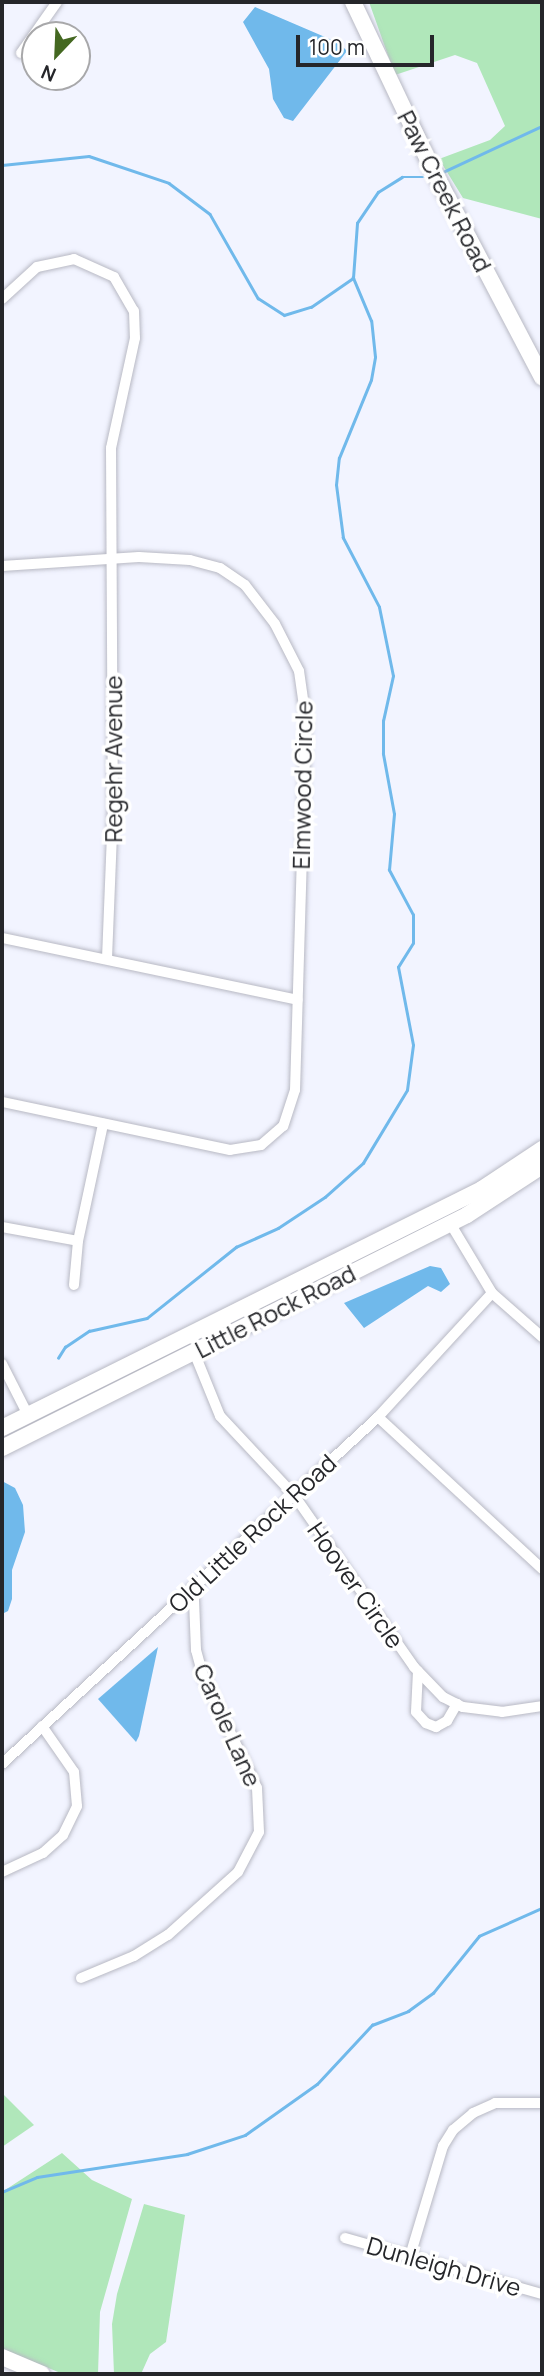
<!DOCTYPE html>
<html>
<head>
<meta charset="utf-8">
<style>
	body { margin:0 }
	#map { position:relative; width:544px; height:2376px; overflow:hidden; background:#f2f4ff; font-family:Manrope,sans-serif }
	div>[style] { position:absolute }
	.green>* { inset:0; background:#b0e7ba }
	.water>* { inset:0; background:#70b9eb }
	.stream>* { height:2.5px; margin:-1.25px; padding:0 1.25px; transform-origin:1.25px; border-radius:1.25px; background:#70b9eb }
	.roads { filter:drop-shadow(0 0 2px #b8b9c4) drop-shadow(0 0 2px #b8b9c4) }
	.street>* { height:10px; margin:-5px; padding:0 5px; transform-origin:5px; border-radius:5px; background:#fff }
	.secondary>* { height:16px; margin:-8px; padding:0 8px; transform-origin:8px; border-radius:8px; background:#fff }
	span { translate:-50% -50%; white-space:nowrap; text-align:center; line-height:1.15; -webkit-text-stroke:7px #fff; paint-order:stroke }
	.street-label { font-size:24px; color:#25262a }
	.frame { position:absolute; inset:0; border:4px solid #25262a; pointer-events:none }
	.north { position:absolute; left:21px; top:21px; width:70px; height:70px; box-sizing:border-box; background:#fff; border:2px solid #a8a8aa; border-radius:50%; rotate:203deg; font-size:19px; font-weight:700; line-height:28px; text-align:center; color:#25262a }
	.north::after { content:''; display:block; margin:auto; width:24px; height:32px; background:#446821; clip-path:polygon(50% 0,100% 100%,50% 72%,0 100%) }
	.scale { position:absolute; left:296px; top:35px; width:138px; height:32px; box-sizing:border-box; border:4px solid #25262a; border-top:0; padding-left:9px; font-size:21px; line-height:24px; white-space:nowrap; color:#25262a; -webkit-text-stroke:5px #fff; paint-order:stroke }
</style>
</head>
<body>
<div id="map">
	<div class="green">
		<div style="clip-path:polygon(369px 2px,542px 2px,542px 219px,463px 198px,439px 159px,490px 140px,505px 126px,477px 63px,455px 55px,395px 75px)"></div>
		<div style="clip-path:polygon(2px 2093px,34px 2125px,2px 2147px)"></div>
		<div style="clip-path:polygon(62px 2153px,92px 2180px,132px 2199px,100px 2312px,98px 2374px,63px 2374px,2px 2349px,2px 2192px)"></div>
		<div style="clip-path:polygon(144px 2204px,185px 2215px,166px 2342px,150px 2354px,141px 2374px,114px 2374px,112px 2324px,117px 2294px)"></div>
	</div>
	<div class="water">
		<div style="clip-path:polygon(255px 7px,339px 43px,347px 51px,293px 121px,284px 118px,273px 99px,269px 69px,243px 22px)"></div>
		<div style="clip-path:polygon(430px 1266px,441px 1268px,450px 1284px,441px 1292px,428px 1286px,364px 1328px,344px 1303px)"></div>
		<div style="clip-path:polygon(2px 1481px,15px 1488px,23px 1505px,25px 1532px,12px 1570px,12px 1599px,8px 1611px,2px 1614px)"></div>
		<div style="clip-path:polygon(158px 1647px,139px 1736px,136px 1742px,98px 1699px)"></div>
	</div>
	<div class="stream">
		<div style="left:2px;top:165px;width:87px;rotate:-5.9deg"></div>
		<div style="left:89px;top:156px;width:84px;rotate:18.6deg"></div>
		<div style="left:169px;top:183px;width:51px;rotate:37.1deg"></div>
		<div style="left:210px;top:214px;width:97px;rotate:60.3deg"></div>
		<div style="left:258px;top:298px;width:31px;rotate:33deg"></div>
		<div style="left:284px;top:315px;width:28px;rotate:-17deg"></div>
		<div style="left:311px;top:307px;width:51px;rotate:-34.6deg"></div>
		<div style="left:441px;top:173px;width:111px;rotate:-25deg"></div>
		<div style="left:58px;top:1358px;width:13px;rotate:-58deg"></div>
		<div style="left:65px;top:1347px;width:29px;rotate:-34deg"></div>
		<div style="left:89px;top:1331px;width:59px;rotate:-12.6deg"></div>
		<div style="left:147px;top:1318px;width:114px;rotate:-38.6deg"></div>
		<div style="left:236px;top:1247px;width:46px;rotate:-24.3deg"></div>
		<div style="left:278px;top:1228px;width:56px;rotate:-33.4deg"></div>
		<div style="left:325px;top:1197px;width:51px;rotate:-41.8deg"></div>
		<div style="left:363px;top:1163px;width:85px;rotate:-58.9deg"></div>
		<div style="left:407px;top:1090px;width:45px;rotate:-82.4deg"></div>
		<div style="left:413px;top:1045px;width:79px;rotate:-100.9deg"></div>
		<div style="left:398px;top:967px;width:28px;rotate:-58deg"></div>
		<div style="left:413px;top:943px;width:28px;rotate:-90deg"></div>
		<div style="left:413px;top:915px;width:51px;rotate:-118.1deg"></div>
		<div style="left:389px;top:870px;width:56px;rotate:-84.9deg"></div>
		<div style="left:394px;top:814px;width:61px;rotate:-100.4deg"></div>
		<div style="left:383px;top:754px;width:33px;rotate:-90deg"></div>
		<div style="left:383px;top:721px;width:46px;rotate:-77.5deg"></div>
		<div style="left:393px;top:676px;width:70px;rotate:-101.5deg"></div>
		<div style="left:379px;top:607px;width:78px;rotate:-117.6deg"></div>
		<div style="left:343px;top:538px;width:53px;rotate:-97.5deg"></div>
		<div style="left:336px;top:485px;width:27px;rotate:-84deg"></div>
		<div style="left:339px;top:458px;width:84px;rotate:-67.7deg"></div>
		<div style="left:371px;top:380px;width:23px;rotate:-80deg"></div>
		<div style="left:375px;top:357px;width:36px;rotate:-96deg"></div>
		<div style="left:371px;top:321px;width:47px;rotate:-112.7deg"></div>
		<div style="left:353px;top:278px;width:55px;rotate:-85.8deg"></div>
		<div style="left:357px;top:223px;width:37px;rotate:-56deg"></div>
		<div style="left:378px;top:192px;width:28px;rotate:-32deg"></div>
		<div style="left:402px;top:177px;width:30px"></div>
		<div style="left:2px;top:2192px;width:38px;rotate:-23deg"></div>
		<div style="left:37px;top:2177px;width:152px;rotate:-8.7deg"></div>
		<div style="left:187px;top:2154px;width:61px;rotate:-18.1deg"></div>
		<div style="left:245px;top:2135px;width:88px;rotate:-35.3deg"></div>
		<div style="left:317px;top:2084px;width:81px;rotate:-47deg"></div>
		<div style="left:372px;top:2025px;width:39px;rotate:-21deg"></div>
		<div style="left:408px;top:2011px;width:31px;rotate:-36deg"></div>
		<div style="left:433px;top:1993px;width:73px;rotate:-51.1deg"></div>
		<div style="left:479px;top:1936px;width:69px;rotate:-24deg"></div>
	</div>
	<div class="roads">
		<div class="street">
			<div style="left:21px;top:53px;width:62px;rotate:-54.8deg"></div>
			<div style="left:2px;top:299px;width:47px;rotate:-42.4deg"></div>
			<div style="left:37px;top:267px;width:38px;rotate:-12deg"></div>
			<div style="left:74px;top:259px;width:44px;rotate:24.2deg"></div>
			<div style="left:114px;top:277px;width:39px;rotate:60deg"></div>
			<div style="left:134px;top:311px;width:27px;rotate:88deg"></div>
			<div style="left:135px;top:338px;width:113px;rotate:102.3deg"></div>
			<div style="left:111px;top:448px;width:361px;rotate:89.7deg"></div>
			<div style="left:113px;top:809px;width:150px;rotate:92.3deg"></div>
			<div style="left:2px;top:566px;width:137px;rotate:-3.8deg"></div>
			<div style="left:139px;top:557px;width:51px;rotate:3.4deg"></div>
			<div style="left:190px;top:560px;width:31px;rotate:15deg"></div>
			<div style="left:220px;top:568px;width:30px;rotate:34deg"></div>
			<div style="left:245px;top:585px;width:49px;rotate:52.4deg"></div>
			<div style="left:275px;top:624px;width:53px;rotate:62.9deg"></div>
			<div style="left:299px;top:671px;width:49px;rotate:81.9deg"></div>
			<div style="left:306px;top:720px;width:370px;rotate:91.7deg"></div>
			<div style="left:295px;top:1090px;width:38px;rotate:108deg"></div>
			<div style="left:283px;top:1126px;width:29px;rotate:139deg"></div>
			<div style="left:261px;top:1145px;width:31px;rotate:171deg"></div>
			<div style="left:230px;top:1150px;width:233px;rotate:-168.1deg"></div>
			<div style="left:2px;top:938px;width:302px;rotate:11.8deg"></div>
			<div style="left:450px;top:1223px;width:82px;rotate:59deg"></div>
			<div style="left:492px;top:1293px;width:67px;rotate:41.3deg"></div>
			<div style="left:2px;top:1227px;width:77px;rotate:10.4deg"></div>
			<div style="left:78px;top:1241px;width:120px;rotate:-77.9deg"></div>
			<div style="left:74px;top:1285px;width:44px;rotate:-84.8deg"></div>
			<div style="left:194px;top:1352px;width:69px;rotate:67.9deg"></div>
			<div style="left:220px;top:1416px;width:108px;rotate:46.9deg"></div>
			<div style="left:294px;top:1495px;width:210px;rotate:55.1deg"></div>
			<div style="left:414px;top:1667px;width:42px;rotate:46deg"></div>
			<div style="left:443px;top:1697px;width:22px;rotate:27deg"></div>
			<div style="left:463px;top:1707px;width:39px;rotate:7deg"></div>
			<div style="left:502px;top:1712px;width:40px;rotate:-8.5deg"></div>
			<div style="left:2px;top:1364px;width:57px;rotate:63deg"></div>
			<div style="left:378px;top:1417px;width:224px;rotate:42.8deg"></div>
			<div style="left:418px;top:1671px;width:41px;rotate:92.8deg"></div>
			<div style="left:416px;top:1712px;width:15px;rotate:48deg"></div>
			<div style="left:426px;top:1723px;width:11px;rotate:22deg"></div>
			<div style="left:436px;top:1727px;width:13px;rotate:-29deg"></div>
			<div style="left:447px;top:1721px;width:20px;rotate:-60deg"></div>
			<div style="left:2px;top:1764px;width:512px;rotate:-42.7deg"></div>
			<div style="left:378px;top:1417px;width:168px;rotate:-47.4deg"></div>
			<div style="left:2px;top:1872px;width:45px;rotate:-24.9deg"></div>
			<div style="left:43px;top:1853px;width:27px;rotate:-42deg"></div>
			<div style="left:63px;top:1835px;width:32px;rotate:-64deg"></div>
			<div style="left:77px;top:1806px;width:34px;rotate:-95deg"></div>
			<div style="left:74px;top:1772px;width:56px;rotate:-124.8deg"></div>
			<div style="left:81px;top:1978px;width:57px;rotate:-22.5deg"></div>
			<div style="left:134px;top:1956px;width:40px;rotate:-32deg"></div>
			<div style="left:168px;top:1935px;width:94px;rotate:-42deg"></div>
			<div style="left:238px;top:1872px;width:45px;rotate:-62.3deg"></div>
			<div style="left:259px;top:1832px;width:44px;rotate:-92.6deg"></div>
			<div style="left:257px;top:1788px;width:124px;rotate:-115.7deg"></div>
			<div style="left:203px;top:1676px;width:27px;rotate:-105deg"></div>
			<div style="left:196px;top:1650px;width:50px;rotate:-92.3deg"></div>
			<div style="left:194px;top:1600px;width:9px;rotate:-122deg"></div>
			<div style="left:345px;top:2238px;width:205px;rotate:15.9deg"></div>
			<div style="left:410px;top:2256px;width:115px;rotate:-73.3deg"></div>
			<div style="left:443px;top:2146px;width:19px;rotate:-58deg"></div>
			<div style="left:453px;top:2130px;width:26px;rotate:-40deg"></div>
			<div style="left:473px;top:2113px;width:24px;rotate:-24deg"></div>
			<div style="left:495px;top:2103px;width:47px"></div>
		</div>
		<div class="secondary">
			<div style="left:353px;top:2px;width:179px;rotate:64.6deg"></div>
			<div style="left:430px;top:164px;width:241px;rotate:62.3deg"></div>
			<div style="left:2px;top:1428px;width:536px;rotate:-26.47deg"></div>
			<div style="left:482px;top:1189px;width:72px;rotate:-33.7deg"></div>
			<div style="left:2px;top:1448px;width:520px;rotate:-26.61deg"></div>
			<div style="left:467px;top:1215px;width:90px;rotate:-33.2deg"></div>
			<div style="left:2px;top:2357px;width:43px;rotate:23deg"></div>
		</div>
	</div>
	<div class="street-label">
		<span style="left:445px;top:191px;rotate:63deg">Paw Creek Road</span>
		<span style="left:113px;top:759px;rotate:-90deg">Regehr Avenue</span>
		<span style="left:302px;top:785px;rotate:-89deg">Elmwood Circle</span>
		<span style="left:275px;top:1311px;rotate:-27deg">Little Rock Road</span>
		<span style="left:252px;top:1533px;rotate:-43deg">Old Little Rock Road</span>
		<span style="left:356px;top:1585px;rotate:55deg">Hoover Circle</span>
		<span style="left:228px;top:1725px;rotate:66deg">Carole Lane</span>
		<span style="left:444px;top:2266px;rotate:16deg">Dunleigh Drive</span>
	</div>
	<div class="frame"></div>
	<div class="north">N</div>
	<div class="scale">100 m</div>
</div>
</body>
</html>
